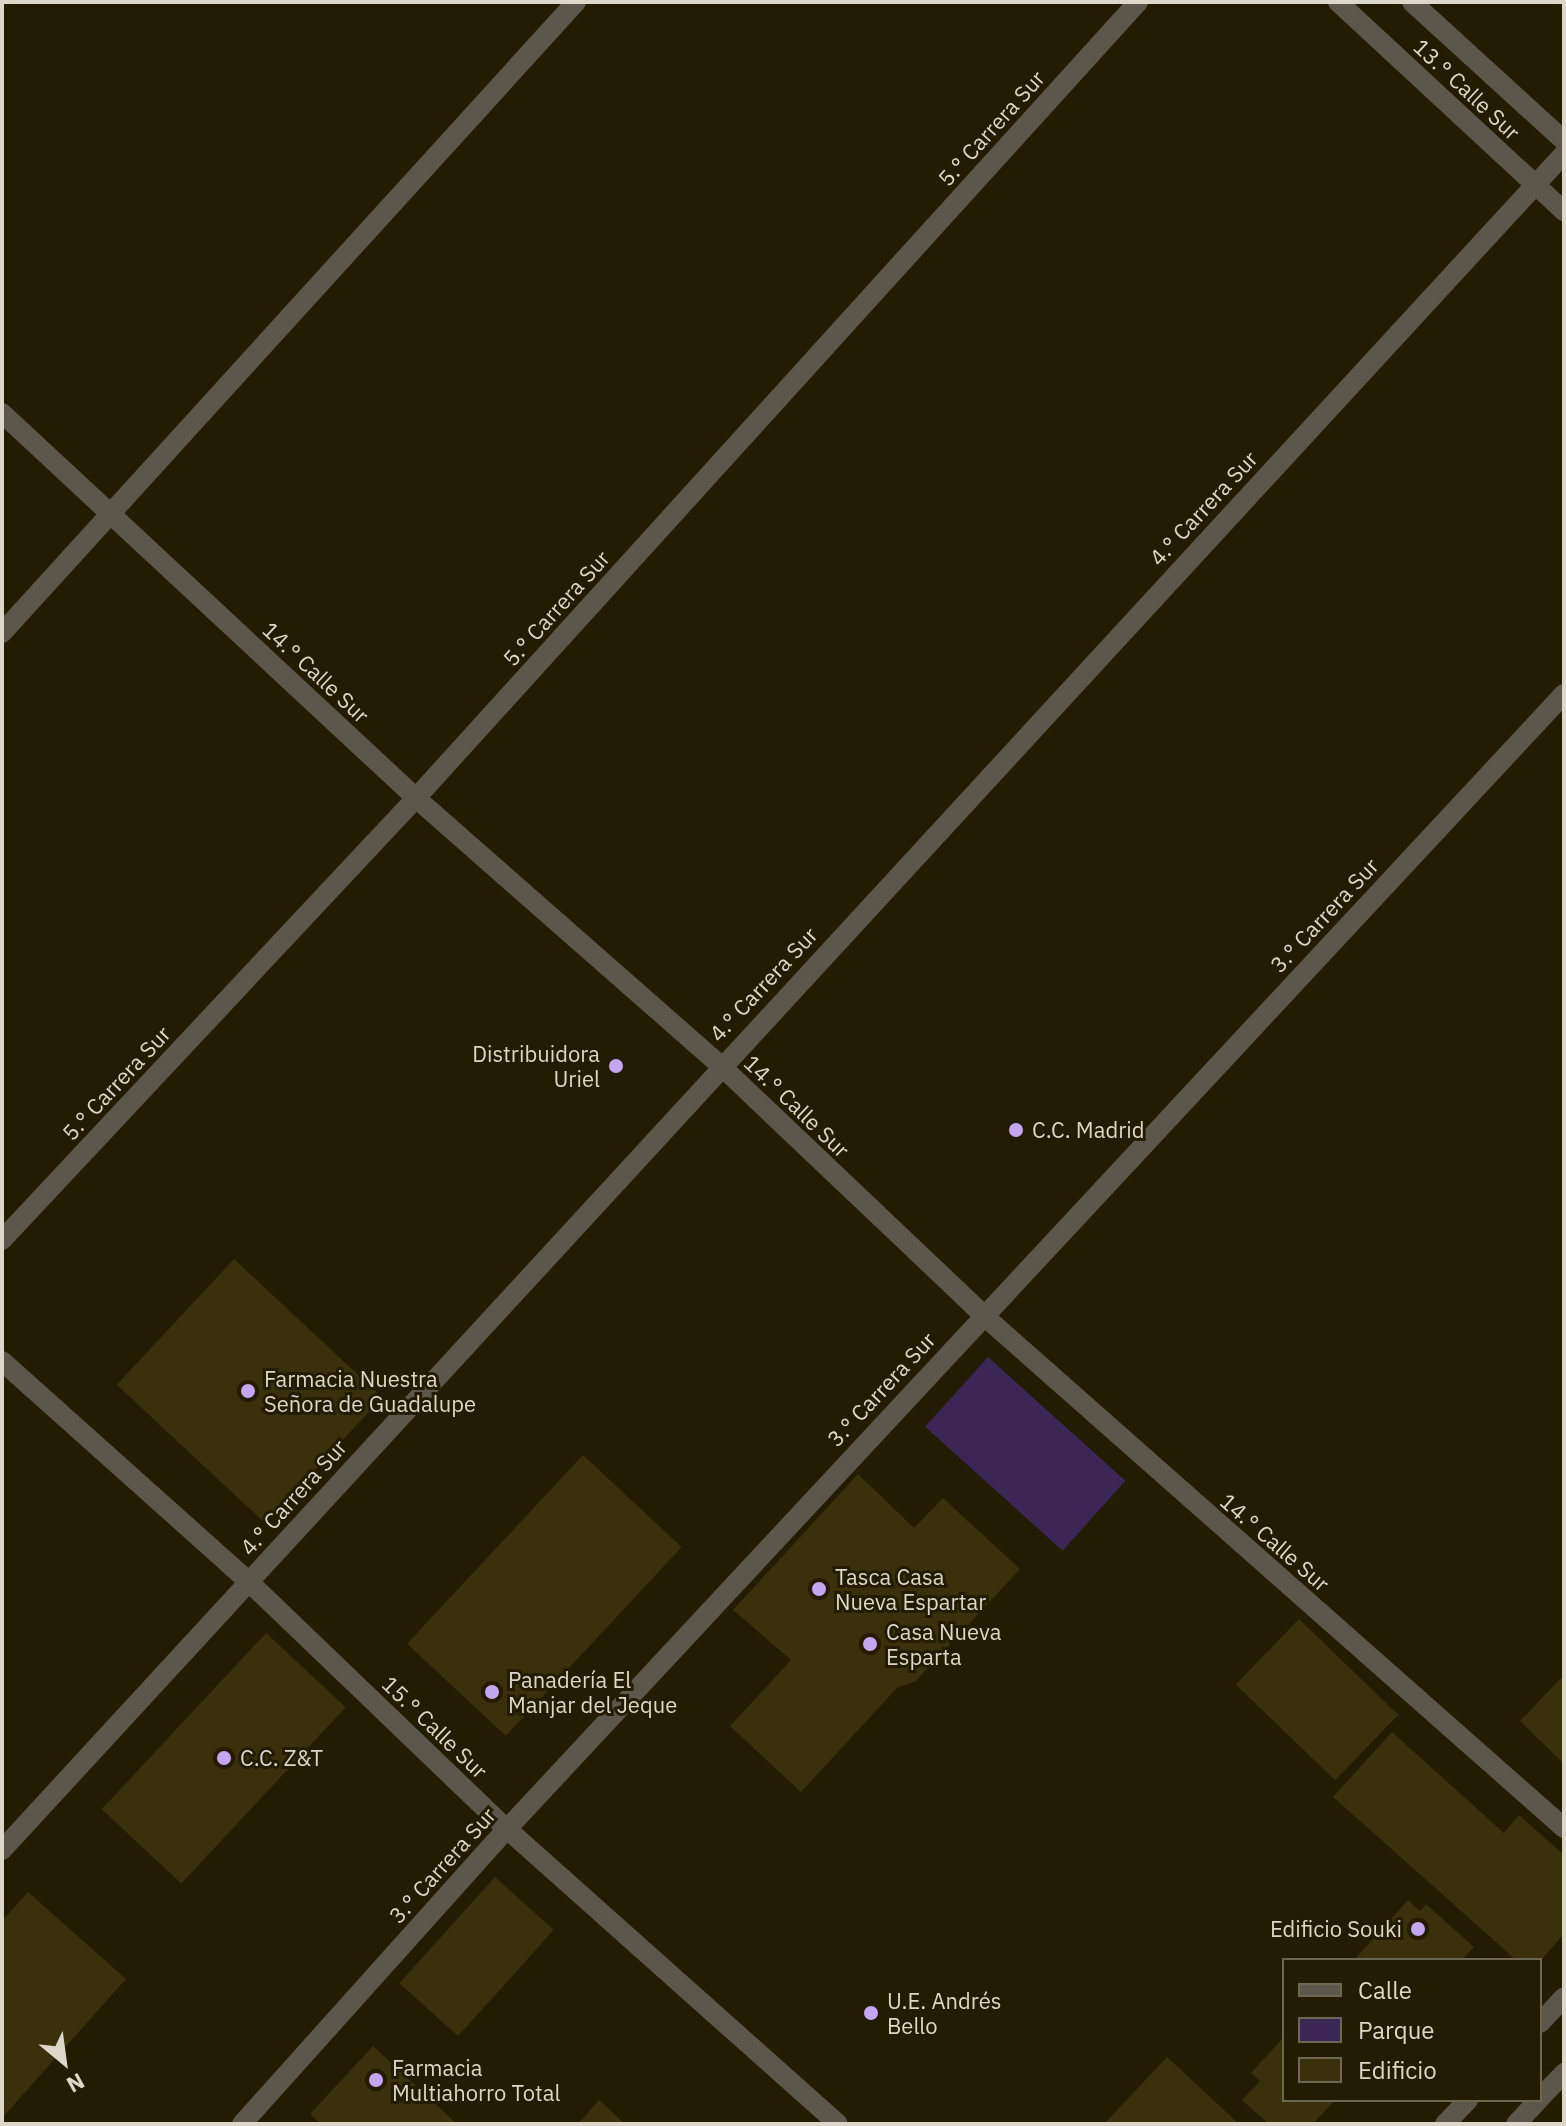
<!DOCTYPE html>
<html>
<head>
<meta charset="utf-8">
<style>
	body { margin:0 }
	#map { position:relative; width:1566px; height:2126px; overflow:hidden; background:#231b02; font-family:"IBM Plex Sans",sans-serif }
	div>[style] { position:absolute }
	.green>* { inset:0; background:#3b2655; transform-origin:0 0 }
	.building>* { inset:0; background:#3b300c; transform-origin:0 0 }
	.minor>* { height:20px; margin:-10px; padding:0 10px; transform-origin:10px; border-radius:10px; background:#5b574b }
	.tertiary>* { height:20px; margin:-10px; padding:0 10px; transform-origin:10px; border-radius:10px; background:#5b574b }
	.dots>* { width:22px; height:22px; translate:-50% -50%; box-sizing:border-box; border:4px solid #231b02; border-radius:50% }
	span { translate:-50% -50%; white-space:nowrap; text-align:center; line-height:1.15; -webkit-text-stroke:6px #231b02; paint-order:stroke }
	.street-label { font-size:22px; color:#dcd7c8 }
	.poi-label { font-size:22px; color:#dcd7c8 }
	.right { translate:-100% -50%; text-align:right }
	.left { translate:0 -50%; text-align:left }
	.frame { position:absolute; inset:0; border:4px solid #dcd7c8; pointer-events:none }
	.legend { position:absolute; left:1282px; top:1958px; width:260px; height:144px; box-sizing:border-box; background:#231b02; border:2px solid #6d6651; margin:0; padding:10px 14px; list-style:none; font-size:24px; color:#dcd7c8 }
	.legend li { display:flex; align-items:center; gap:16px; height:40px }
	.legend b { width:40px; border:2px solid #6d6651 }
	.north { position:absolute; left:24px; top:2022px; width:80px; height:80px; -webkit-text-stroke:6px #231b02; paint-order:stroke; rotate:151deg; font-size:22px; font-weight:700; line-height:32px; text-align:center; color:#dcd7c8 }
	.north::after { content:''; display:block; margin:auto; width:28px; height:36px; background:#dcd7c8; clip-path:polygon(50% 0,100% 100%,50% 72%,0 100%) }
</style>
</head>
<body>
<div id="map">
	<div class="green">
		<div style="left:988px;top:1357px;width:185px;height:94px;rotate:42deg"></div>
	</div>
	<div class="building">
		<div style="left:234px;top:1259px;width:203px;height:172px;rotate:43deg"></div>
		<div style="left:583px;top:1455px;width:135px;height:258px;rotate:43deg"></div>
		<div style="clip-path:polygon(858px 1474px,914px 1528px,943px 1498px,1020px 1569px,916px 1681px,897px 1688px,801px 1792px,730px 1726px,791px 1660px,733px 1610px)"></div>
		<div style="left:1299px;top:1619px;width:138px;height:91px;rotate:44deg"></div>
		<div style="left:266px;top:1633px;width:109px;height:241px;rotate:43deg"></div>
		<div style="clip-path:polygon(1564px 1675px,1564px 1764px,1520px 1721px)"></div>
		<div style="clip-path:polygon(1392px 1732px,1504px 1833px,1519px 1815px,1564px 1855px,1564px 1934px,1541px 1960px,1516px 1960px,1333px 1797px)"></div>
		<div style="left:495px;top:1877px;width:79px;height:143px;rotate:42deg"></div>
		<div style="clip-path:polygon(28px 1892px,126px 1979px,2px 2118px,2px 1921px)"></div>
		<div style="clip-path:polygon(1408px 1900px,1420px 1911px,1426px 1904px,1474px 1947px,1462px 1960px,1354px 1960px)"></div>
		<div style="clip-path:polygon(1284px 2037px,1284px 2100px,1335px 2100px,1313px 2124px,1269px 2124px,1242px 2100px,1260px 2081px,1251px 2073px)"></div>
		<div style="clip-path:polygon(373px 2046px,457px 2124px,321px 2124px,310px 2114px)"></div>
		<div style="clip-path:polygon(1167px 2057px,1239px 2124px,1104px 2124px)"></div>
		<div style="clip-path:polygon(599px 2100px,625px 2124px,578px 2124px)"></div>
	</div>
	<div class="minor">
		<div style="left:1338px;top:2px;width:308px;rotate:42.8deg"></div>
		<div style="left:1412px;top:2px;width:206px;rotate:42.4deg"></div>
		<div style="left:2px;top:413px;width:565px;rotate:42.92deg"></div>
		<div style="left:416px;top:798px;width:405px;rotate:41.3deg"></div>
		<div style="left:720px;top:1065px;width:363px;rotate:43.5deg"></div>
		<div style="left:983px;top:1315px;width:775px;rotate:41.44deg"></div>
		<div style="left:2px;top:633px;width:853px;rotate:-47.71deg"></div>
		<div style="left:2px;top:1240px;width:606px;rotate:-46.87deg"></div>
		<div style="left:416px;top:798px;width:1075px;rotate:-47.79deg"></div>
		<div style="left:2px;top:1361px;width:330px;rotate:41.8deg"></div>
		<div style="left:248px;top:1581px;width:359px;rotate:43.8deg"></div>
		<div style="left:507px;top:1829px;width:443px;rotate:41.7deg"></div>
		<div style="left:2px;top:1850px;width:2306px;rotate:-47.36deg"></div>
		<div style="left:242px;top:2124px;width:397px;rotate:-48.1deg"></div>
		<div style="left:507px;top:1829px;width:1551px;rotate:-47.04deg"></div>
	</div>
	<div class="tertiary">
		<div style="left:1540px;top:2023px;width:35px;rotate:-47deg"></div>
		<div style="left:1540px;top:2098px;width:35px;rotate:-46deg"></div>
		<div style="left:1445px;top:2124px;width:33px;rotate:-46deg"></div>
		<div style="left:1516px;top:2124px;width:33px;rotate:-47deg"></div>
	</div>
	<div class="dots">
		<div style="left:616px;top:1066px;background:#c4a7f1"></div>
		<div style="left:1016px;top:1130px;background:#c4a7f1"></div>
		<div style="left:248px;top:1391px;background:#c4a7f1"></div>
		<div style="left:819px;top:1589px;background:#c4a7f1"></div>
		<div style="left:870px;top:1644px;background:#c4a7f1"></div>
		<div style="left:492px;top:1692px;background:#c4a7f1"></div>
		<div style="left:224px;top:1758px;background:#c4a7f1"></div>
		<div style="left:1418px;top:1929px;background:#c4a7f1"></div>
		<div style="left:871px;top:2013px;background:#c4a7f1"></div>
		<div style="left:376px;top:2080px;background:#c4a7f1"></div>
	</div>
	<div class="street-label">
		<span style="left:1467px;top:89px;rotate:43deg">13.° Calle Sur</span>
		<span style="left:991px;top:128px;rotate:-48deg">5.° Carrera Sur</span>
		<span style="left:1203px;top:508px;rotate:-47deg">4.° Carrera Sur</span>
		<span style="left:556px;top:608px;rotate:-48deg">5.° Carrera Sur</span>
		<span style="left:316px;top:672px;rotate:43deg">14.° Calle Sur</span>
		<span style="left:1324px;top:915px;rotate:-47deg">3.° Carrera Sur</span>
		<span style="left:763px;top:984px;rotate:-47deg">4.° Carrera Sur</span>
		<span style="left:116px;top:1083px;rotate:-47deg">5.° Carrera Sur</span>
		<span style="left:797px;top:1106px;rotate:44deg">14.° Calle Sur</span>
		<span style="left:881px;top:1389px;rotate:-47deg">3.° Carrera Sur</span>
		<span style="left:293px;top:1497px;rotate:-48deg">4.° Carrera Sur</span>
		<span style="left:1275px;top:1542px;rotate:41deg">14.° Calle Sur</span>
		<span style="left:435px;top:1727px;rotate:44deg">15.° Calle Sur</span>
		<span style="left:442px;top:1865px;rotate:-48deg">3.° Carrera Sur</span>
	</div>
	<div class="poi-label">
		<span class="right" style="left:600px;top:1066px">Distribuidora<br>Uriel</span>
		<span class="left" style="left:1032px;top:1130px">C.C. Madrid</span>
		<span class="left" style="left:264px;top:1391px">Farmacia Nuestra<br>Señora de Guadalupe</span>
		<span class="left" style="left:835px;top:1589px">Tasca Casa<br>Nueva Espartar</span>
		<span class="left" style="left:886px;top:1644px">Casa Nueva<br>Esparta</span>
		<span class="left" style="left:508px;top:1692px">Panadería El<br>Manjar del Jeque</span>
		<span class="left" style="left:240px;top:1758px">C.C. Z&amp;T</span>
		<span class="right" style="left:1402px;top:1929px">Edificio Souki</span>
		<span class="left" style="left:887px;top:2013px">U.E. Andrés<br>Bello</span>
		<span class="left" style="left:392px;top:2080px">Farmacia<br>Multiahorro Total</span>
	</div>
	<div class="frame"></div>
	<ul class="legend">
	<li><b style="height:10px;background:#5b574b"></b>Calle</li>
	<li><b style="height:22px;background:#3b2655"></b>Parque</li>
	<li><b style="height:22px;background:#3b300c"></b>Edificio</li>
	</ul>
	<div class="north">N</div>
</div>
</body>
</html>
